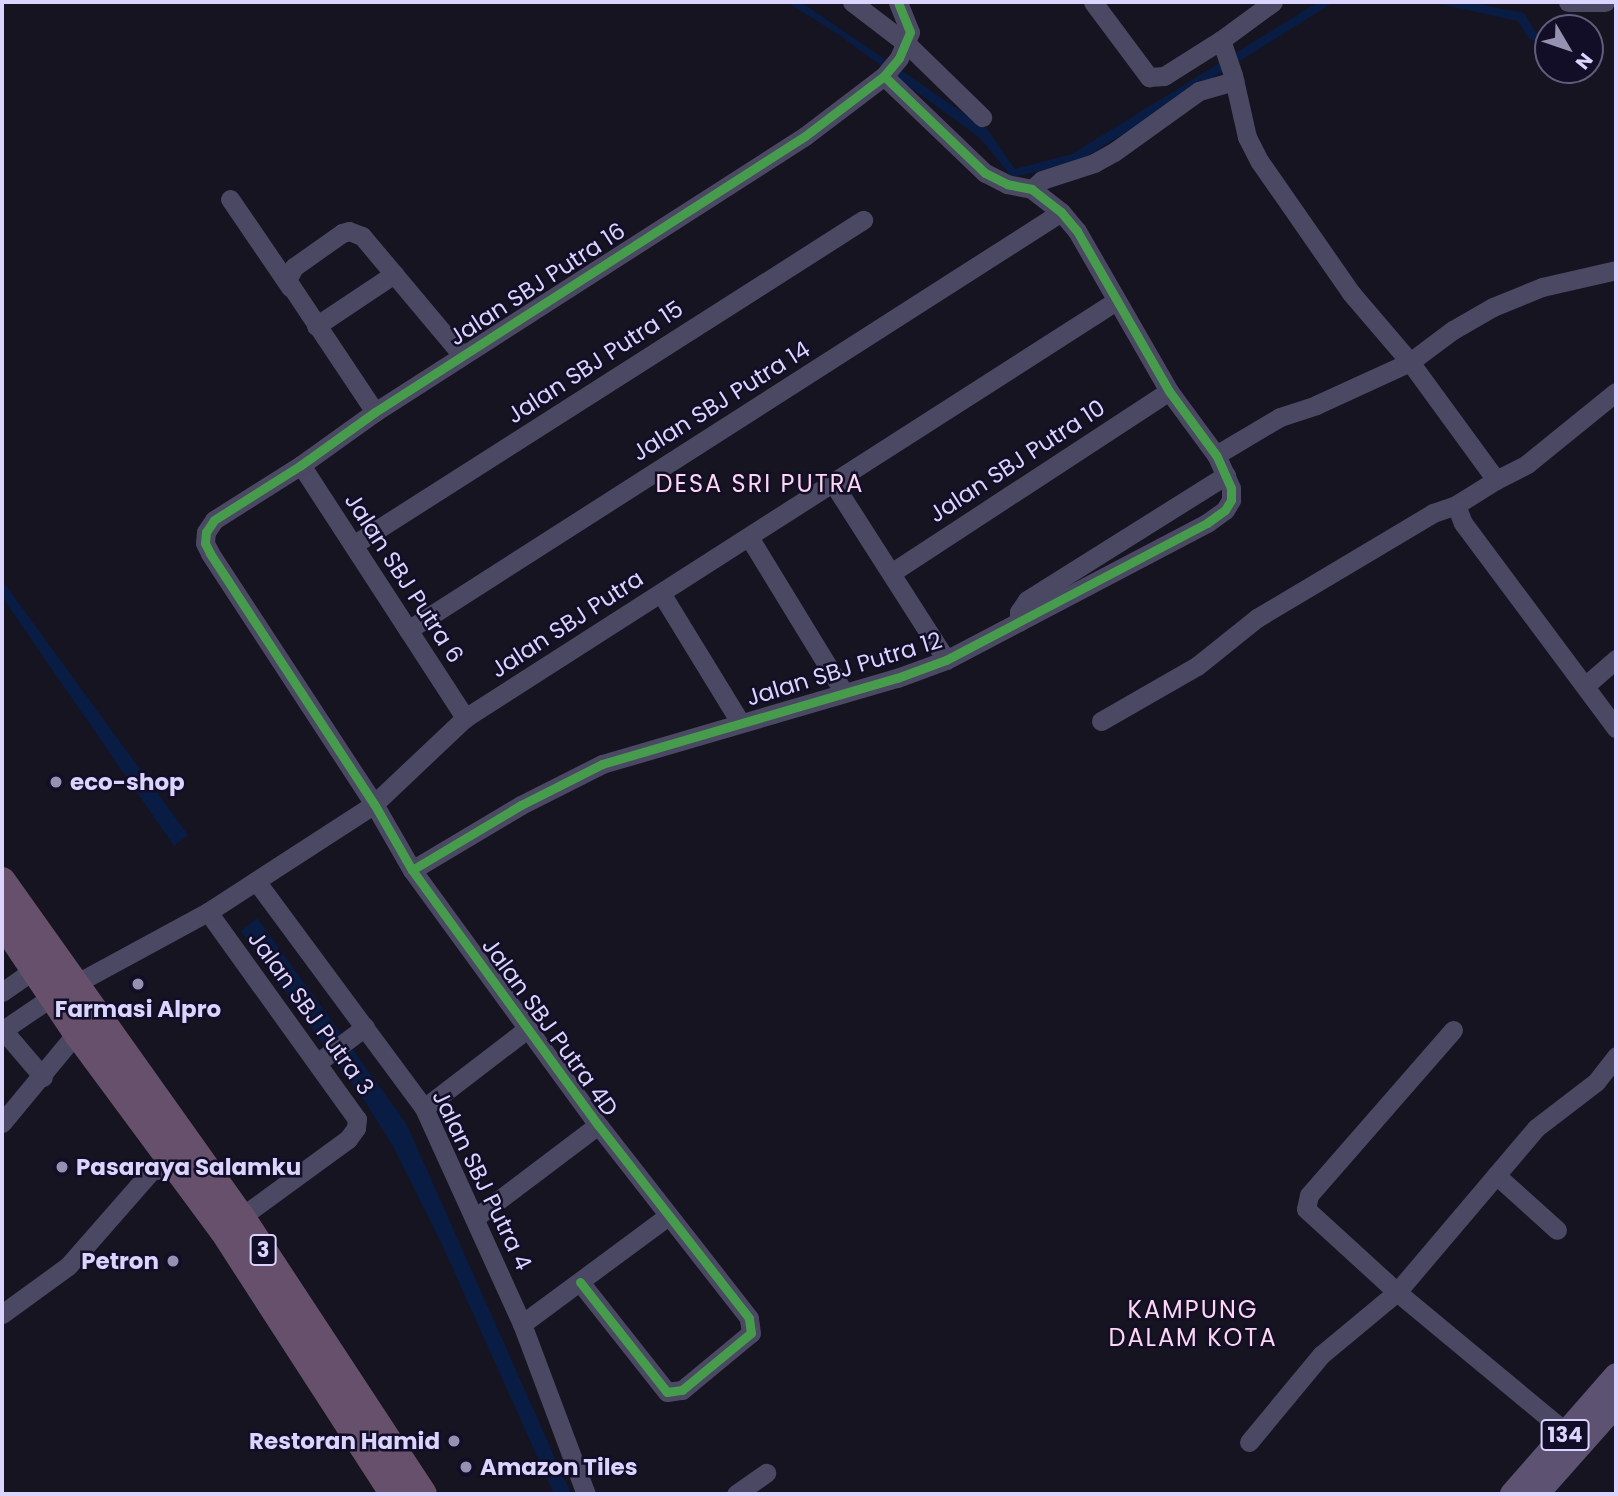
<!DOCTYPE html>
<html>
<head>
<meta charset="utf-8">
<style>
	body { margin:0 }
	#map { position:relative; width:1618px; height:1496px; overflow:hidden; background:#161421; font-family:Poppins,sans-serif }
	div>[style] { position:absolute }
	.water>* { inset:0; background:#091c44 }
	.minor>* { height:19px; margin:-9.5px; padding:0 9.5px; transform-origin:9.5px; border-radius:9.5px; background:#4a4862 }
	.major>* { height:24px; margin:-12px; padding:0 12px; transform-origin:12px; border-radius:12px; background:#5e5273 }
	.highway>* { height:28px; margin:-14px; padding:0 14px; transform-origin:14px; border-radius:14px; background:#67506b }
	.cycleway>* { height:9px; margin:-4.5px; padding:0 4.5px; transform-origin:4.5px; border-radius:4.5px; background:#469c4c }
	.dots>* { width:19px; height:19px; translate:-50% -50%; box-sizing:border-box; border:4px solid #130e27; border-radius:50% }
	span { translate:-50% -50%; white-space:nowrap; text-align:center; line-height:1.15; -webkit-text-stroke:5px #130e27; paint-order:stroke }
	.shield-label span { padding:2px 5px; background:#130e27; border:2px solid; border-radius:5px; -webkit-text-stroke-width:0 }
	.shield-label { font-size:21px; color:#dad4ff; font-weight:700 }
	.street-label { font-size:23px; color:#dad4ff }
	.poi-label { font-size:23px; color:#dad4ff; font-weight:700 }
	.left { translate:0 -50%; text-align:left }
	.right { translate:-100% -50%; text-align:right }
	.neighbourhood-label { font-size:24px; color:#ffd6ef; letter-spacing:2px }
	.frame { position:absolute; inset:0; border:4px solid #dad4ff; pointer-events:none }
	.north { position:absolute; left:1534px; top:14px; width:70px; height:70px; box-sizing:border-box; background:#130e27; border:2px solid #635d7d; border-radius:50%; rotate:129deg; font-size:19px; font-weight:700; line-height:28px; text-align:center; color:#dad4ff }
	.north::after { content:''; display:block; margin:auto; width:24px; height:32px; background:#9591b1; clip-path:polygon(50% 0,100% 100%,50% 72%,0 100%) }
</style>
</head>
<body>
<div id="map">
	<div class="water">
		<div style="clip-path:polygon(787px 2px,801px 2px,987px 129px,1015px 169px,1072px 154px,1318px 2px,1334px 2px,1075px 164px,1012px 177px,980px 138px,839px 35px)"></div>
		<div style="clip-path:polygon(1431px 2px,1468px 2px,1524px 13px,1536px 33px,1548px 37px,1548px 45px,1529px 39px,1518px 21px)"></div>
		<div style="clip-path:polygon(2px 580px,188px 835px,174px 846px,2px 597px)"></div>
		<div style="clip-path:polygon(257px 918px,406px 1123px,571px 1494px,554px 1494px,440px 1240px,393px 1146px,366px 1103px,241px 931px)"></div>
	</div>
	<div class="minor">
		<div style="left:852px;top:2px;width:69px;rotate:37.4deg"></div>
		<div style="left:907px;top:44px;width:105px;rotate:44.2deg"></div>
		<div style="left:1093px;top:2px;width:94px;rotate:53.3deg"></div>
		<div style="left:1149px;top:77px;width:15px;rotate:-4deg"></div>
		<div style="left:1164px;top:76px;width:67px;rotate:-32.3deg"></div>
		<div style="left:1273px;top:2px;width:64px;rotate:143.8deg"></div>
		<div style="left:1221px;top:40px;width:37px;rotate:71deg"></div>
		<div style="left:1233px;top:75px;width:64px;rotate:77.3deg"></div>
		<div style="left:1247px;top:137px;width:28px;rotate:63deg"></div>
		<div style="left:1260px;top:162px;width:160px;rotate:55.2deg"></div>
		<div style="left:1351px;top:293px;width:91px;rotate:49.5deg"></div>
		<div style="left:1410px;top:362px;width:146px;rotate:53.9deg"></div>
		<div style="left:1496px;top:480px;width:47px;rotate:148deg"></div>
		<div style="left:1456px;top:505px;width:19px;rotate:69deg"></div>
		<div style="left:1463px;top:523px;width:256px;rotate:53.3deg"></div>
		<div style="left:1568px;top:2px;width:37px"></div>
		<div style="left:1032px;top:189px;width:13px;rotate:-42deg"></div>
		<div style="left:1042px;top:180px;width:55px;rotate:-18.1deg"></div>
		<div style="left:1094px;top:163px;width:23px;rotate:-29deg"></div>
		<div style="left:1114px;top:152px;width:105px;rotate:-35.7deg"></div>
		<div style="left:1199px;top:91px;width:37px;rotate:-16deg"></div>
		<div style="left:230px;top:199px;width:107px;rotate:55.7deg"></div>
		<div style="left:316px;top:326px;width:94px;rotate:-33.7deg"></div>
		<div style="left:375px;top:412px;width:159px;rotate:-123.7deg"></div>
		<div style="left:287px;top:280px;width:15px;rotate:-62deg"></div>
		<div style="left:294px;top:267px;width:59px;rotate:-35.3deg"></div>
		<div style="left:342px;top:233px;width:7px;rotate:-16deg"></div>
		<div style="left:349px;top:231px;width:14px;rotate:21deg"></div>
		<div style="left:362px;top:236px;width:155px;rotate:50deg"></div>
		<div style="left:1216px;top:455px;width:74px;rotate:-30.7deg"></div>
		<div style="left:1280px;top:417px;width:38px;rotate:-18deg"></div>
		<div style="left:1316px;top:405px;width:103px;rotate:-24.6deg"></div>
		<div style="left:1410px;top:362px;width:54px;rotate:-36.7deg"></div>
		<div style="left:1453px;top:330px;width:46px;rotate:-29.9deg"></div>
		<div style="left:1493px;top:307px;width:53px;rotate:-22.2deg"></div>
		<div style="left:1542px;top:287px;width:76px;rotate:-12.9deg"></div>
		<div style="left:301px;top:465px;width:302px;rotate:57deg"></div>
		<div style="left:1496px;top:480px;width:35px;rotate:-27deg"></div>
		<div style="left:1527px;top:464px;width:114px;rotate:-39deg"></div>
		<div style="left:833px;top:483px;width:210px;rotate:57.4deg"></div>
		<div style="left:749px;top:537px;width:180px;rotate:58.6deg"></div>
		<div style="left:353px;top:545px;width:605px;rotate:-32.51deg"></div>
		<div style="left:891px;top:573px;width:332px;rotate:-33.2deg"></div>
		<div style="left:661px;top:593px;width:151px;rotate:58.5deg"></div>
		<div style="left:1019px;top:622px;width:10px;rotate:-90deg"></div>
		<div style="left:1019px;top:612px;width:14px;rotate:-56deg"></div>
		<div style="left:1027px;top:600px;width:235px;rotate:-32.1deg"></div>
		<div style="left:408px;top:630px;width:775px;rotate:-32.62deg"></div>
		<div style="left:1585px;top:686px;width:41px;rotate:-41.1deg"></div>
		<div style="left:1101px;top:721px;width:111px;rotate:-29.8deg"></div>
		<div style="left:1197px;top:666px;width:77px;rotate:-38.7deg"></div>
		<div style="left:1257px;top:618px;width:205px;rotate:-30.8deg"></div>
		<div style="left:1433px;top:513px;width:24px;rotate:-19deg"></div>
		<div style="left:412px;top:870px;width:127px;rotate:-30.8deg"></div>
		<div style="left:521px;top:805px;width:91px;rotate:-26.8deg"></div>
		<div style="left:602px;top:764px;width:307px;rotate:-16.3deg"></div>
		<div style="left:897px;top:678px;width:52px;rotate:-20.2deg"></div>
		<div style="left:946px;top:660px;width:295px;rotate:-27.7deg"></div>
		<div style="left:1207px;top:523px;width:22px;rotate:-36deg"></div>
		<div style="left:1225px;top:510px;width:12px;rotate:-59deg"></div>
		<div style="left:1231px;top:500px;width:12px;rotate:-90deg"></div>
		<div style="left:1231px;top:488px;width:36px;rotate:-114deg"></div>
		<div style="left:1216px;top:455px;width:79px;rotate:-126.3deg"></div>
		<div style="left:1169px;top:391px;width:185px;rotate:-119.9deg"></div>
		<div style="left:1077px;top:231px;width:25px;rotate:-130deg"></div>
		<div style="left:1061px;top:212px;width:37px;rotate:-142deg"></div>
		<div style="left:1032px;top:189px;width:25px;rotate:-169deg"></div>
		<div style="left:1007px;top:184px;width:25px;rotate:-153deg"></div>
		<div style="left:985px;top:173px;width:140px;rotate:-136.2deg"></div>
		<div style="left:256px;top:881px;width:282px;rotate:53.5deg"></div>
		<div style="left:424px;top:1108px;width:237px;rotate:65.6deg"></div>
		<div style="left:522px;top:1324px;width:182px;rotate:69.4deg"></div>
		<div style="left:208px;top:912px;width:255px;rotate:54.3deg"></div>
		<div style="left:357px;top:1119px;width:9px;rotate:96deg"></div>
		<div style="left:356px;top:1128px;width:14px;rotate:126deg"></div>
		<div style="left:348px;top:1139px;width:132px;rotate:143.9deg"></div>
		<div style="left:2px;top:992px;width:40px;rotate:-34.9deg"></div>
		<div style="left:2px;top:1029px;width:63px;rotate:49.5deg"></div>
		<div style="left:3px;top:1030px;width:60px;rotate:-34.2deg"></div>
		<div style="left:53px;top:996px;width:176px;rotate:-28.5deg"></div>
		<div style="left:208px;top:912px;width:198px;rotate:-33deg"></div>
		<div style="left:374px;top:804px;width:125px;rotate:-43.4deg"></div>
		<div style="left:465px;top:718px;width:773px;rotate:-32.64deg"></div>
		<div style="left:1453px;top:1030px;width:219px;rotate:131.1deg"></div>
		<div style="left:1309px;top:1195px;width:14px;rotate:102deg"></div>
		<div style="left:1306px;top:1209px;width:123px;rotate:42.4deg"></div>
		<div style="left:1397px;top:1292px;width:221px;rotate:39.7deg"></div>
		<div style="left:317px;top:1063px;width:60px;rotate:-36.9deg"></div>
		<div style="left:424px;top:1108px;width:130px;rotate:-37.5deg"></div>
		<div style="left:2px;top:1123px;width:127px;rotate:-50.4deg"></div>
		<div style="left:1496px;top:1175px;width:82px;rotate:42deg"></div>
		<div style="left:475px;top:1218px;width:154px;rotate:-37.1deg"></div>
		<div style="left:580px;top:1282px;width:140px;rotate:51.7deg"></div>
		<div style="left:667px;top:1392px;width:15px;rotate:-8deg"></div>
		<div style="left:682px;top:1390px;width:89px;rotate:-39.6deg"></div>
		<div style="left:751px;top:1333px;width:15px;rotate:-98deg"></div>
		<div style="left:749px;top:1318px;width:245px;rotate:-128deg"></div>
		<div style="left:598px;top:1125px;width:316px;rotate:-126.1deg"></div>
		<div style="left:412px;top:870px;width:76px;rotate:-119.9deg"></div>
		<div style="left:374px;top:804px;width:300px;rotate:-123.2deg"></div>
		<div style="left:210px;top:553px;width:11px;rotate:-117deg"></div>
		<div style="left:205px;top:543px;width:11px;rotate:-85deg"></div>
		<div style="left:206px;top:532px;width:14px;rotate:-56deg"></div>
		<div style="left:214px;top:520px;width:103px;rotate:-32.3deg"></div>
		<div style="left:301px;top:465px;width:91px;rotate:-35.6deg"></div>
		<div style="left:375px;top:412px;width:511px;rotate:-32.69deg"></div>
		<div style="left:805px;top:136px;width:99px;rotate:-37.2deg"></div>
		<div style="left:884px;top:76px;width:23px;rotate:-50deg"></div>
		<div style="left:899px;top:58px;width:28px;rotate:-67deg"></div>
		<div style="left:910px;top:32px;width:32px;rotate:-112deg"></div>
		<div style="left:2px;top:1314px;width:82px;rotate:-36deg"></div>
		<div style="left:68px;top:1266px;width:128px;rotate:-48.8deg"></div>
		<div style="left:152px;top:1170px;width:24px;rotate:-2deg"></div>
		<div style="left:522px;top:1324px;width:182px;rotate:-36.5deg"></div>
		<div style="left:1249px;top:1442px;width:113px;rotate:-50.4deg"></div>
		<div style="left:1321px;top:1355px;width:99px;rotate:-39.7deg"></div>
		<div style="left:1397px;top:1292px;width:215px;rotate:-49.7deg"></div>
		<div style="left:1536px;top:1128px;width:76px;rotate:-37.5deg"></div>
		<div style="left:1596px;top:1082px;width:33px;rotate:-52deg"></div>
		<div style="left:736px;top:1494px;width:37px;rotate:-35deg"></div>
	</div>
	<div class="major">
		<div style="left:1512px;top:1494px;width:158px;rotate:-48.8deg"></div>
		<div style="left:1537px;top:1494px;width:119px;rotate:-48.4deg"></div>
	</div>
	<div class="highway">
		<div style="left:2px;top:881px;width:412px;rotate:54.6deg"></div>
		<div style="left:241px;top:1217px;width:331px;rotate:56.7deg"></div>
		<div style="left:2px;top:921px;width:135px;rotate:56.2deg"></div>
		<div style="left:77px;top:1033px;width:245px;rotate:53.5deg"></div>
		<div style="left:223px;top:1230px;width:315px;rotate:57.1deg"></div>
	</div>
	<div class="cycleway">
		<div style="left:412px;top:870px;width:127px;rotate:-30.8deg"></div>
		<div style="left:521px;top:805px;width:91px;rotate:-26.8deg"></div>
		<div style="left:602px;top:764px;width:307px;rotate:-16.3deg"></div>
		<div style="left:897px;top:678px;width:52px;rotate:-20.2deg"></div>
		<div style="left:946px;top:660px;width:295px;rotate:-27.7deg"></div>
		<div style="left:1207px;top:523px;width:22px;rotate:-36deg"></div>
		<div style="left:1225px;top:510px;width:12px;rotate:-59deg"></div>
		<div style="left:1231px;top:500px;width:12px;rotate:-90deg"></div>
		<div style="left:1231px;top:488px;width:36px;rotate:-114deg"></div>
		<div style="left:1216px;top:455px;width:79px;rotate:-126.3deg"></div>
		<div style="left:1169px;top:391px;width:185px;rotate:-119.9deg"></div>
		<div style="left:1077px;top:231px;width:25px;rotate:-130deg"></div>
		<div style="left:1061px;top:212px;width:37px;rotate:-142deg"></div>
		<div style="left:1032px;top:189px;width:25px;rotate:-169deg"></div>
		<div style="left:1007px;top:184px;width:25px;rotate:-153deg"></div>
		<div style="left:985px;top:173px;width:140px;rotate:-136.2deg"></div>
		<div style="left:580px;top:1282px;width:140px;rotate:51.7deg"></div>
		<div style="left:667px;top:1392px;width:15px;rotate:-8deg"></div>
		<div style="left:682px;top:1390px;width:89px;rotate:-39.6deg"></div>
		<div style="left:751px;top:1333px;width:15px;rotate:-98deg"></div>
		<div style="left:749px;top:1318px;width:245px;rotate:-128deg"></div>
		<div style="left:598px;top:1125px;width:316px;rotate:-126.1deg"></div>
		<div style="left:412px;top:870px;width:76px;rotate:-119.9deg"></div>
		<div style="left:374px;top:804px;width:300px;rotate:-123.2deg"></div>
		<div style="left:210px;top:553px;width:11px;rotate:-117deg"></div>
		<div style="left:205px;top:543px;width:11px;rotate:-85deg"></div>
		<div style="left:206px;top:532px;width:14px;rotate:-56deg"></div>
		<div style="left:214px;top:520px;width:103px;rotate:-32.3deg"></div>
		<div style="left:301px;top:465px;width:91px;rotate:-35.6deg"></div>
		<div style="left:375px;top:412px;width:511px;rotate:-32.69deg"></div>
		<div style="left:805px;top:136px;width:99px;rotate:-37.2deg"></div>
		<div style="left:884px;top:76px;width:23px;rotate:-50deg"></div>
		<div style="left:899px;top:58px;width:28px;rotate:-67deg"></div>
		<div style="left:910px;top:32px;width:32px;rotate:-112deg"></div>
	</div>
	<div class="dots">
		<div style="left:56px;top:782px;background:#9591b1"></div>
		<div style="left:138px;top:984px;background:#9591b1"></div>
		<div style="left:62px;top:1167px;background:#9591b1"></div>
		<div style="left:173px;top:1261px;background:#9591b1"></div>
		<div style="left:454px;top:1441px;background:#9591b1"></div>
		<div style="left:466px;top:1467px;background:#9591b1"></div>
	</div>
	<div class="shield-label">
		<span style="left:263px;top:1250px">3</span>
		<span style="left:1565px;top:1435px">134</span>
	</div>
	<div class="street-label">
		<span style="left:537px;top:284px;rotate:-33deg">Jalan SBJ Putra 16</span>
		<span style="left:595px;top:362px;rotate:-33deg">Jalan SBJ Putra 15</span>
		<span style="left:721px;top:401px;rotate:-32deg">Jalan SBJ Putra 14</span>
		<span style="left:1017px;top:461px;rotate:-33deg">Jalan SBJ Putra 10</span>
		<span style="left:404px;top:578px;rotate:57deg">Jalan SBJ Putra 6</span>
		<span style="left:567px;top:624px;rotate:-33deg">Jalan SBJ Putra</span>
		<span style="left:844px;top:669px;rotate:-17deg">Jalan SBJ Putra 12</span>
		<span style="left:311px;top:1013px;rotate:54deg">Jalan SBJ Putra 3</span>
		<span style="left:550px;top:1027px;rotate:54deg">Jalan SBJ Putra 4D</span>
		<span style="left:482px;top:1180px;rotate:64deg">Jalan SBJ Putra 4</span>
	</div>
	<div class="poi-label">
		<span class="left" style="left:70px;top:782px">eco-shop</span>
		<span style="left:138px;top:1009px">Farmasi Alpro</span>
		<span class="left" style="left:76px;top:1167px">Pasaraya Salamku</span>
		<span class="right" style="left:159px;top:1261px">Petron</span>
		<span class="right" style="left:440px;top:1441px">Restoran Hamid</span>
		<span class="left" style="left:480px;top:1467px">Amazon Tiles</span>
	</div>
	<div class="neighbourhood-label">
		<span style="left:760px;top:484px">DESA SRI PUTRA</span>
		<span style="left:1193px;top:1324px">KAMPUNG<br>DALAM KOTA</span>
	</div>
	<div class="frame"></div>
	<div class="north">N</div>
</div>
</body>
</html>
